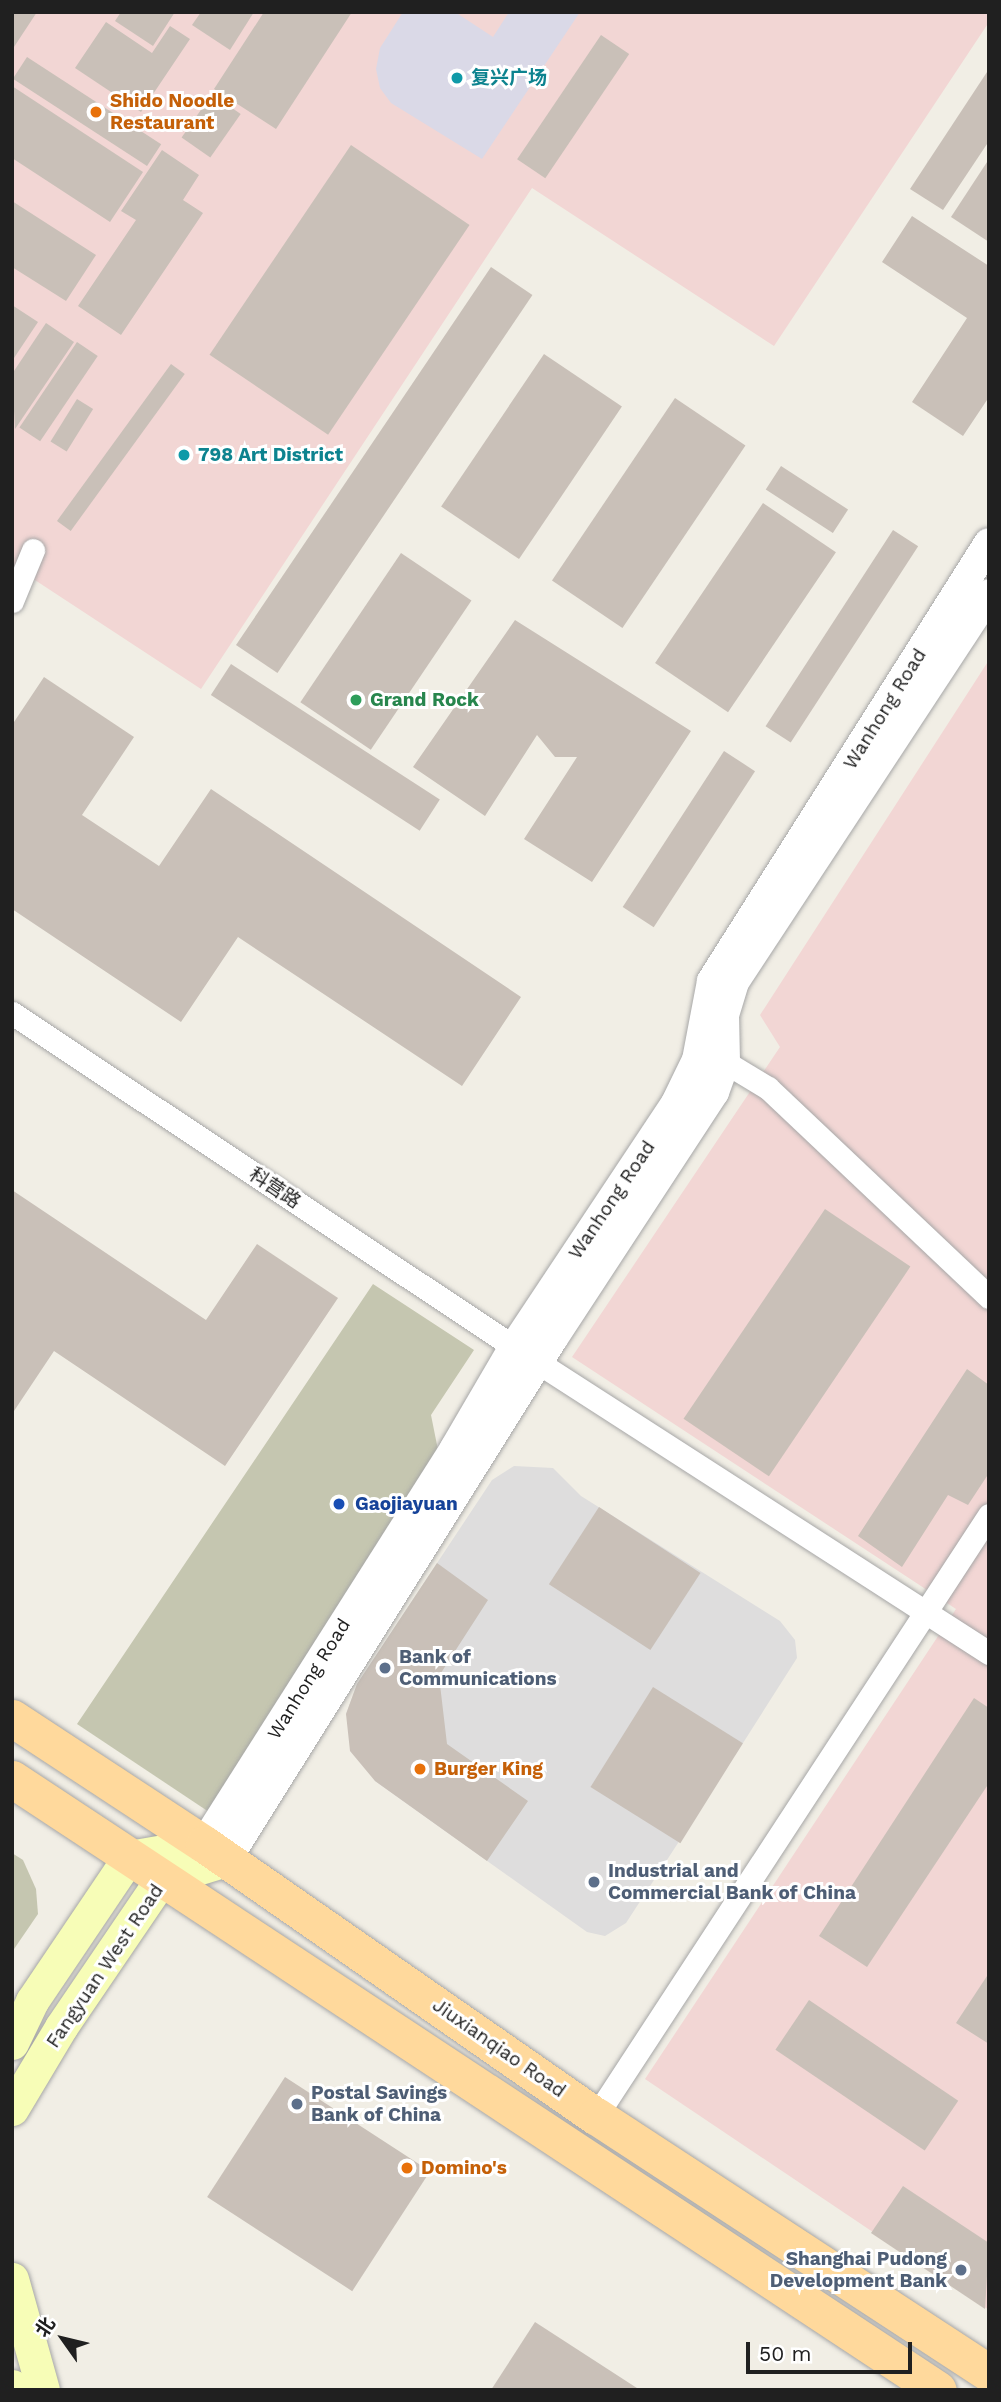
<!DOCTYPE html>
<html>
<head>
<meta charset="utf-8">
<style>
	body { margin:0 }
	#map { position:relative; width:1001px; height:2402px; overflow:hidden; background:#f1eee5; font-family:"Work Sans","Noto Sans SC",sans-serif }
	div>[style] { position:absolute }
	.residential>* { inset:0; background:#dedddd }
	.commercial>* { inset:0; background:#f2d6d4 }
	.construction>* { inset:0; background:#c5c6b0 }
	.plaza>* { inset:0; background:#dad9e7 }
	.building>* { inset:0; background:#c9c0b8; transform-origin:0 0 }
	.roads { filter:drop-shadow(0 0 2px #a7a7a7) drop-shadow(0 0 2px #a7a7a7) }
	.minor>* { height:23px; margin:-11.5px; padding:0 11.5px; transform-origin:11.5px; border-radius:11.5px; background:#fff }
	.tertiary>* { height:30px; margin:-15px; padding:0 15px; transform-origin:15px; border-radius:15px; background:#fff }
	.secondary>* { height:33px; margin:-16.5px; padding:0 16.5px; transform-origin:16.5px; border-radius:16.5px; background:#f7fdb7 }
	.primary>* { height:37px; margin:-18.5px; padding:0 18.5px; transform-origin:18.5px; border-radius:18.5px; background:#ffd99c }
	.dots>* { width:19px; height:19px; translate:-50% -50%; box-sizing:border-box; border:4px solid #fff; border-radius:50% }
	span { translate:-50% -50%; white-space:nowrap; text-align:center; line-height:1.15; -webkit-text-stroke:6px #fff; paint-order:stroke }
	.culture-label { font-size:19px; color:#0d838f; font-weight:700 }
	.left { translate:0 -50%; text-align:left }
	.food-label { font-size:19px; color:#c56008; font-weight:700 }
	.leisure-label { font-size:19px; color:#27864d; font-weight:700 }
	.street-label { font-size:19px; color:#202020 }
	.transit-label { font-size:19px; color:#164399; font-weight:700 }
	.service-label { font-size:19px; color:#4e5e75; font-weight:700 }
	.right { translate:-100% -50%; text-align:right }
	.frame { position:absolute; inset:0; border:14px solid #202020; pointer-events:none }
	.north { position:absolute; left:28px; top:2304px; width:70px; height:70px; -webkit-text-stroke:5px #fff; paint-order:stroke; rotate:304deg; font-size:19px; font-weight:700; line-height:28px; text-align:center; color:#202020 }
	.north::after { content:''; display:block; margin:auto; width:24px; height:32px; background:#202020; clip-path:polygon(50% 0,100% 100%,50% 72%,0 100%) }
	.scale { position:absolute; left:746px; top:2342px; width:166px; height:32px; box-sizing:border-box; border:4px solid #202020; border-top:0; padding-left:9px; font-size:21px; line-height:24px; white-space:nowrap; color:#202020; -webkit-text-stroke:5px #fff; paint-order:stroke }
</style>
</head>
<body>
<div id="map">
	<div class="residential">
		<div style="clip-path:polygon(514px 1466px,553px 1468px,581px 1496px,780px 1621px,795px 1640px,797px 1658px,743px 1743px,626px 1923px,605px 1936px,587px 1932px,375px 1781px,346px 1714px,357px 1684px,492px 1480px)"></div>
	</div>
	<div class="commercial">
		<div style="clip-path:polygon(12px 12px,989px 12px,989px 22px,774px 346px,532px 188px,201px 689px,12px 565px)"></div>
		<div style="clip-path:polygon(989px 660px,989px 2310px,645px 2079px,956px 1609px,572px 1357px,780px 1047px,760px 1015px)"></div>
	</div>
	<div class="construction">
		<div style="clip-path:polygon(373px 1284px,474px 1350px,431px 1415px,439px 1455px,212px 1814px,77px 1724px)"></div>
		<div style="clip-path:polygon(12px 1853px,23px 1860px,36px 1889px,38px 1914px,12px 1952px)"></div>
	</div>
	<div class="plaza">
		<div style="clip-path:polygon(403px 12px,455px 12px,493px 37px,509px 12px,580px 12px,482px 159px,391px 103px,380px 88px,376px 69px,380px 48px)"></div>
	</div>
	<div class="building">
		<div style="clip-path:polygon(12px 12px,37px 12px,12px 50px)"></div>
		<div style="clip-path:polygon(121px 12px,175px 12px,153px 46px,115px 21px)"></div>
		<div style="clip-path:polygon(201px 12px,254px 12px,230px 50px,192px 25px)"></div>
		<div style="clip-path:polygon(264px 12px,352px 12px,276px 129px,214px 89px)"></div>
		<div style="clip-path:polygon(106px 22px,152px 53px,170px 26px,190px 39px,141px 112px,75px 68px)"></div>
		<div style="left:601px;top:35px;width:34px;height:150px;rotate:34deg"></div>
		<div style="left:27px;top:57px;width:160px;height:26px;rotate:33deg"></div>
		<div style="clip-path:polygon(989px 69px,989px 141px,943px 210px,910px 189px)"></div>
		<div style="clip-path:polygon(12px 86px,143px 172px,110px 222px,12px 158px)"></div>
		<div style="left:212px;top:94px;width:35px;height:53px;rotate:35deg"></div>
		<div style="left:351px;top:145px;width:143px;height:253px;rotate:34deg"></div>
		<div style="clip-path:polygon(162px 150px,199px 175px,183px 200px,203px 213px,121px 335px,78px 306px,136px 220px,121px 211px)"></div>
		<div style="clip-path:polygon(989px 159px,989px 242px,951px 217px)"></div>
		<div style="clip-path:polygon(12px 201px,96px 255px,66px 301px,12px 267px)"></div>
		<div style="clip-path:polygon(912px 216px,989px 266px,989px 397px,963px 436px,912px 402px,967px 318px,882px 262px)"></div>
		<div style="left:491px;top:267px;width:50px;height:456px;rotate:34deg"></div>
		<div style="clip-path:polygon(12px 305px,38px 322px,12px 361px)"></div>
		<div style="clip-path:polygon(46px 323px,74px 342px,15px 429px,12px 374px)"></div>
		<div style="left:77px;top:342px;width:25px;height:103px;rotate:34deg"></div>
		<div style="left:544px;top:354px;width:94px;height:184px;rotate:34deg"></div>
		<div style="left:171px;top:364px;width:17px;height:194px;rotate:36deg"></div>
		<div style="left:675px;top:398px;width:85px;height:220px;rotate:34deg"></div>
		<div style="left:77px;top:399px;width:19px;height:50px;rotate:32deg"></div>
		<div style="left:781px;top:466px;width:80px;height:28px;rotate:33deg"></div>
		<div style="left:763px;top:503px;width:88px;height:193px;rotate:34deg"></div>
		<div style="left:893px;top:530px;width:30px;height:234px;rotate:33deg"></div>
		<div style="left:401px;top:553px;width:85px;height:180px;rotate:34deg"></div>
		<div style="clip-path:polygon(515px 620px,691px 731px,592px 882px,524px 839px,577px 757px,555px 757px,537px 735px,485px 816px,413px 767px)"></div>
		<div style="left:231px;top:664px;width:249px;height:37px;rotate:33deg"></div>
		<div style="clip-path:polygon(44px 677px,134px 737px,82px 815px,159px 866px,211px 789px,521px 997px,462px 1086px,238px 937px,181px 1022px,12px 909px,12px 725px)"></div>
		<div style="left:724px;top:751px;width:37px;height:186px;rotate:33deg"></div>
		<div style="clip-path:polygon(12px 1190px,206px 1320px,257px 1244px,338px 1298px,225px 1466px,54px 1351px,12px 1414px)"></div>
		<div style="left:825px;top:1209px;width:103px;height:253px;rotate:34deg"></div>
		<div style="clip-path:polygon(967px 1369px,989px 1385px,989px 1473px,968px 1505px,948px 1495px,902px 1567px,858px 1536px)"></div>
		<div style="left:599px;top:1507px;width:121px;height:92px;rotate:33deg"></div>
		<div style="clip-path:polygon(437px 1563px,488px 1600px,439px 1676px,447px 1744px,528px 1801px,487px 1861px,375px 1781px,350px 1751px,346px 1714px,357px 1684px)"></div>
		<div style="left:653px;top:1687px;width:106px;height:118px;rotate:32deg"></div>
		<div style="clip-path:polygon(974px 1698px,989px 1708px,989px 1783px,867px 1967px,819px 1936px)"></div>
		<div style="clip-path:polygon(989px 1973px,989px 2044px,956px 2023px)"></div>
		<div style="left:809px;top:2000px;width:180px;height:60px;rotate:34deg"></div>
		<div style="left:285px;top:2077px;width:173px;height:143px;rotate:33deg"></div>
		<div style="clip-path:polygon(903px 2186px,989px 2243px,985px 2309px,871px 2233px)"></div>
		<div style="clip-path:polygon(535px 2322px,640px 2390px,491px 2390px)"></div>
	</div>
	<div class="roads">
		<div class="minor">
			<div style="left:12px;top:601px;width:55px;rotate:-67.6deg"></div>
			<div style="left:12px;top:1013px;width:603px;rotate:33.64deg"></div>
			<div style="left:514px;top:1347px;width:565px;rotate:32.79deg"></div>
			<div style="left:725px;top:1062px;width:50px;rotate:31.2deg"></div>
			<div style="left:768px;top:1088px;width:304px;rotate:43.4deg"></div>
			<div style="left:596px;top:2116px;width:718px;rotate:-56.82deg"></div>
		</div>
		<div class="tertiary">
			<div style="left:204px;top:1844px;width:469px;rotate:-57.6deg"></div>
			<div style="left:455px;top:1448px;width:117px;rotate:-59.7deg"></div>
			<div style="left:514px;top:1347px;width:293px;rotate:-56.4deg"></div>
			<div style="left:676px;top:1103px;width:48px;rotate:-64deg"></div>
			<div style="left:697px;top:1060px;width:80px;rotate:-79.2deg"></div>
			<div style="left:712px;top:981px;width:518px;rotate:-57.69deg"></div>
			<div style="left:226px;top:1860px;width:616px;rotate:-57.94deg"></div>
			<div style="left:553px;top:1338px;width:294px;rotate:-56.8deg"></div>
			<div style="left:714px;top:1092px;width:32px;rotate:-70deg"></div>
			<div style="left:725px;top:1062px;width:47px;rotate:-91.2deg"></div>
			<div style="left:724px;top:1015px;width:34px;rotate:-73deg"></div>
			<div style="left:734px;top:982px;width:464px;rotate:-56.7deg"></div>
		</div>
		<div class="secondary">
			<div style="left:12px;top:2043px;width:47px;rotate:-64.5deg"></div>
			<div style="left:32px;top:2001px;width:174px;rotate:-56deg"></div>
			<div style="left:129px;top:1857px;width:76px;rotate:-9.8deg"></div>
			<div style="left:12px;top:2109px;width:96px;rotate:-59.1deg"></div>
			<div style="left:61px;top:2027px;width:178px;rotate:-55.8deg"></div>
			<div style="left:161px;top:1880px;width:68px;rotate:-17.1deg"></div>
			<div style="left:12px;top:2279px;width:115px;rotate:74.4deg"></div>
			<div style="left:12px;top:2386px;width:4px;rotate:76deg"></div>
		</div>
		<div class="primary">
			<div style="left:12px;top:1718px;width:230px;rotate:33.3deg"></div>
			<div style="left:204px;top:1844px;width:477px;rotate:34.8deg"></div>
			<div style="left:596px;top:2116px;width:470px;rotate:33.2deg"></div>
			<div style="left:12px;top:1779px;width:1109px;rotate:33.42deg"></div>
		</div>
	</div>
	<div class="dots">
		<div style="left:457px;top:78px;background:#0f9aa8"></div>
		<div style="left:96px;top:112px;background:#e8710a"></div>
		<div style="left:184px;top:455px;background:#0f9aa8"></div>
		<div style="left:356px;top:700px;background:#2e9e5b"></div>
		<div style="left:339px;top:1504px;background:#1a4fb4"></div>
		<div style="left:385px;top:1668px;background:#5c6f8a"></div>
		<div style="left:420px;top:1769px;background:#e8710a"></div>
		<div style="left:594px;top:1882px;background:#5c6f8a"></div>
		<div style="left:297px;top:2104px;background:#5c6f8a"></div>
		<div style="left:407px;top:2168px;background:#e8710a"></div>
		<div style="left:961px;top:2270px;background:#5c6f8a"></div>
	</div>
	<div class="culture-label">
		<span class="left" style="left:471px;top:78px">复兴广场</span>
		<span class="left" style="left:198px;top:455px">798 Art District</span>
	</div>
	<div class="food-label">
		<span class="left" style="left:110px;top:112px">Shido Noodle<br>Restaurant</span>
		<span class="left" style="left:434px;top:1769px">Burger King</span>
		<span class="left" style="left:421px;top:2168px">Domino's</span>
	</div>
	<div class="leisure-label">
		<span class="left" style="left:370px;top:700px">Grand Rock</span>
	</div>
	<div class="street-label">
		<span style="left:885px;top:709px;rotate:-58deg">Wanhong Road</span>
		<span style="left:275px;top:1188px;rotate:34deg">科营路</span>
		<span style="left:612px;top:1200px;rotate:-56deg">Wanhong Road</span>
		<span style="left:309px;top:1679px;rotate:-58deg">Wanhong Road</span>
		<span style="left:105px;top:1966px;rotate:-56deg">Fangyuan West Road</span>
		<span style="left:499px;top:2048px;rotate:35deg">Jiuxianqiao Road</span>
	</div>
	<div class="transit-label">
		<span class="left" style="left:355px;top:1504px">Gaojiayuan</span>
	</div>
	<div class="service-label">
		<span class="left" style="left:399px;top:1668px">Bank of<br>Communications</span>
		<span class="left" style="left:608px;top:1882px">Industrial and<br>Commercial Bank of China</span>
		<span class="left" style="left:311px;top:2104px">Postal Savings<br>Bank of China</span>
		<span class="right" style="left:947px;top:2270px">Shanghai Pudong<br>Development Bank</span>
	</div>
	<div class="frame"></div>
	<div class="north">北</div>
	<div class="scale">50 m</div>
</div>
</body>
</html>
